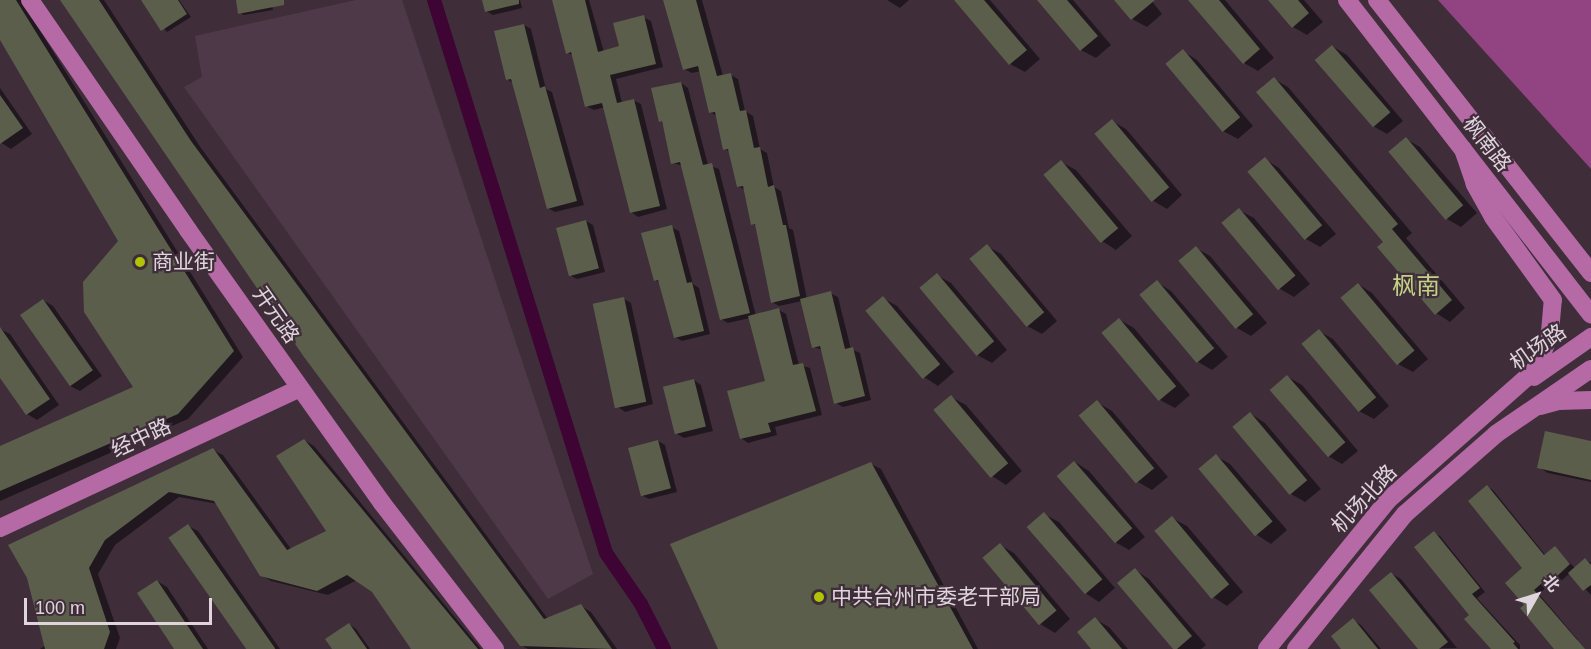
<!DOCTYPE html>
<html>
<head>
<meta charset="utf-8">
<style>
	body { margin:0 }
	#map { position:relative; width:1591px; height:649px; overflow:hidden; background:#3f2e3a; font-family:Arial,"Noto Sans SC",sans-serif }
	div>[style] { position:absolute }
	.built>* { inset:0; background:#4e3948 }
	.forest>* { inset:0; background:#914481 }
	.shadow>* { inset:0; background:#0007 }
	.canal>* { height:14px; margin:-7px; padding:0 7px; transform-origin:7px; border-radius:7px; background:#3e0434 }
	.building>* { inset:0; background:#5a5e4b; transform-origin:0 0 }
	.major>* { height:18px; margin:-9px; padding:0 9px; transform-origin:9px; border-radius:9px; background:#b569a5 }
	.dots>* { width:16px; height:16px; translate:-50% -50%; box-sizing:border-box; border:3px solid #3f2e3a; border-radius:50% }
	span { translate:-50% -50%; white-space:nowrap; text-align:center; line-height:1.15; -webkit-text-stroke:4.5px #3f2e3a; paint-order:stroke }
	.street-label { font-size:21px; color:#e0d5dc }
	.poi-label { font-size:21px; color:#e0d5dc }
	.left { translate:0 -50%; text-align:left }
	.quarter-label { font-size:24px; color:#c2d185 }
	.north { position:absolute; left:1507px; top:565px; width:60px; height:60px; -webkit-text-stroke:4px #3f2e3a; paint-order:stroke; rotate:51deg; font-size:16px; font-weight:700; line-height:24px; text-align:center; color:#e0d5dc }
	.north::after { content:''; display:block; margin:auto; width:21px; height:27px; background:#e0d5dc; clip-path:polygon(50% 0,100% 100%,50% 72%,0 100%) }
	.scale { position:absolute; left:24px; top:598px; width:188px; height:27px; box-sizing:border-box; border:3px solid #e0d5dc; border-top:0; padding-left:8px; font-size:18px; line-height:21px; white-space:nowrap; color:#e0d5dc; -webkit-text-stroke:4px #3f2e3a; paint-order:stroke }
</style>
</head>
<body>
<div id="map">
	<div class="built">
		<div style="clip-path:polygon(356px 0,402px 0,593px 574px,548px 599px,184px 87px,202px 77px,195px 36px)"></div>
	</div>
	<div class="forest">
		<div style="clip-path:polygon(1438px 0,1591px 0,1591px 169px)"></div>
	</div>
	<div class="shadow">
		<div style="clip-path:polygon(0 0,21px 0,243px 357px,188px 419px,0 501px,0 447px,135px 387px,120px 241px,0 37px)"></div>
		<div style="clip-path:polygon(62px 0,104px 0,201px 148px,548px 619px,581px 606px,591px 612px,617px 649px,528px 649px,521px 645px)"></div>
		<div style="clip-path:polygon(142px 0,179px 0,191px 17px,167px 32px)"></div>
		<div style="clip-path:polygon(237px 0,271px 0,273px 10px,244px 15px,240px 13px)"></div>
		<div style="clip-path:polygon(483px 0,520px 0,522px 8px,493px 15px,486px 11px)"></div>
		<div style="clip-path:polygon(552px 0,589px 0,604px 52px,621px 47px,643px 17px,651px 21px,663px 67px,616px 79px,622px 103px,633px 100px,641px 104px,667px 209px,638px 217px,631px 212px,605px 107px,594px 110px,586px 106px,574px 56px,568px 53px)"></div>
		<div style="clip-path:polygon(665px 0,702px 0,723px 76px,731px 75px,738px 79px,745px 111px,753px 116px,760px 149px,767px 153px,774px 187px,781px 191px,789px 228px,793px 230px,807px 299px,830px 293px,838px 297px,851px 349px,860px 353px,871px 400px,843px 407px,836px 403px,822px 350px,814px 347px,802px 301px,779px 306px,772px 302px,757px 226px,753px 224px,745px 190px,738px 186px,731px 152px,724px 149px,717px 116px,710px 112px,701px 71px,692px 73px,684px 69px)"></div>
		<div style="clip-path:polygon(887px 0,909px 0,900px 8px)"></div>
		<div style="clip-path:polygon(956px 0,990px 0,1040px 59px,1025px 72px,1010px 64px)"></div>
		<div style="clip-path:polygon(1039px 0,1073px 0,1111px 45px,1096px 58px,1081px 50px)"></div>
		<div style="clip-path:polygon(1116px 0,1151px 0,1162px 14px,1147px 27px,1132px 19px)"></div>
		<div style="clip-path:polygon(1190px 0,1225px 0,1274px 58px,1258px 71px,1244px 63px)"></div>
		<div style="clip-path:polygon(1270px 0,1304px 0,1323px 22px,1307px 35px,1293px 27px)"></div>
		<div style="clip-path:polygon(524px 25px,531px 29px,546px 89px,552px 92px,584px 205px,555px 212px,548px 208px,513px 83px,507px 79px)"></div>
		<div style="clip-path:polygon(1332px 46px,1347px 55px,1403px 121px,1387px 134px,1373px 126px,1317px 60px)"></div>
		<div style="clip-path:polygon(1183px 51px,1197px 60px,1253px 126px,1238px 139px,1223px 131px)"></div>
		<div style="clip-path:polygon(1274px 79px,1288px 87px,1412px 233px,1406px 238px,1465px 308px,1450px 322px,1436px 313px)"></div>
		<div style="clip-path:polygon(681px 83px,688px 88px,708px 165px,719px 169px,756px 316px,779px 310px,786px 314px,799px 365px,810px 368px,822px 415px,775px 427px,777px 435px,748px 443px,741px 438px,767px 382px,750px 318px,728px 323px,721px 319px,683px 166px,673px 163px,653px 89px)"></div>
		<div style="clip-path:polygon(0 88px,32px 134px,11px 149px,0 142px)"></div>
		<div style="clip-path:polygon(1112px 121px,1126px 129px,1182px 195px,1167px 209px,1152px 200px,1096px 134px)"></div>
		<div style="clip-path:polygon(1406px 139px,1420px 147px,1477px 213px,1461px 227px,1447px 219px)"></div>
		<div style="clip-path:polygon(1265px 159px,1279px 168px,1336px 234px,1320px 247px,1306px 239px)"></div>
		<div style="clip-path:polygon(1061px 162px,1076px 170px,1132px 236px,1116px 250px,1102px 241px)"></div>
		<div style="clip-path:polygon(1239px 210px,1254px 218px,1310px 284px,1294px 297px,1280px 289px)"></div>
		<div style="clip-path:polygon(586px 221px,593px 225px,605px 272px,577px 279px,569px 275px)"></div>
		<div style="clip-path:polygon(671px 227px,679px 231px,693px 284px,699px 288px,710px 334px,682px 341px,675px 337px,661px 284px,655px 280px)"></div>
		<div style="clip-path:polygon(987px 246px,1001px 254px,1057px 321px,1042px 334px,1027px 326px)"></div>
		<div style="clip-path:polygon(1196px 248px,1210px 256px,1267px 323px,1251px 336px,1237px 328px)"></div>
		<div style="clip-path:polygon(937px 275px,951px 283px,1007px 350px,992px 363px,977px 355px)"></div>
		<div style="clip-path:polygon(1157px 282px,1171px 291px,1228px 357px,1212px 370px,1198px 362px)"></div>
		<div style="clip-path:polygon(1358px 284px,1372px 293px,1428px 359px,1413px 372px,1398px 364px)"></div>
		<div style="clip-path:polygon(883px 298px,897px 306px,954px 372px,938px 386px,924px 377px)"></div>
		<div style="clip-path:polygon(624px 299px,631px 303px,653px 404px,625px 412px,618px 407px)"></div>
		<div style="clip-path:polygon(43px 300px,53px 306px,102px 376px,80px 391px,70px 386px)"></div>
		<div style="clip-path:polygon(1120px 320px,1134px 328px,1190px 395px,1175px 408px,1160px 400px)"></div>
		<div style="clip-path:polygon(0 329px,10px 334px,59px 405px,37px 420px,27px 414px,0 375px)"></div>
		<div style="clip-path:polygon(1319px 331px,1333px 339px,1389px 406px,1374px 419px,1359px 411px)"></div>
		<div style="clip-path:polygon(1288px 377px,1302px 385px,1358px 451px,1342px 464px,1328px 456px,1272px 390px)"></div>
		<div style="clip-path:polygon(694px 380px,701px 385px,713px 431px,684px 438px,677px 434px)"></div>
		<div style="clip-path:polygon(951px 397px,966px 405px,1022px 471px,1006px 485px,992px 476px)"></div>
		<div style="clip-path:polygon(1097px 402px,1112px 411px,1168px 477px,1152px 490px,1138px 482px)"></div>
		<div style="clip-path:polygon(1251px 414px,1265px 423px,1321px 489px,1305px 502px,1291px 494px)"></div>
		<div style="clip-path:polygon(304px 440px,314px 446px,481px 649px,413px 649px,373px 591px,357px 580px,328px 595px,271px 581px,261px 575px,218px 504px,179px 497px,115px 545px,98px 574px,120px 638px,116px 649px,40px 649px,46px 645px,28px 577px,213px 450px,223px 455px,291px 549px,328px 532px)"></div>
		<div style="clip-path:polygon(658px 441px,665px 445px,677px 492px,649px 499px,641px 495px)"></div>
		<div style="clip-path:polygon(1591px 443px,1591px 482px,1548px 473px,1538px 467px)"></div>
		<div style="clip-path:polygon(1216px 456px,1230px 464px,1287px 530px,1271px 544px,1257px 535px)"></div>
		<div style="clip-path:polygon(1075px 462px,1089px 471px,1145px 537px,1129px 550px,1115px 542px)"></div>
		<div style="clip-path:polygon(871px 464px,881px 469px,978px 649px,720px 649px)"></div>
		<div style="clip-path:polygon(1488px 487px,1493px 490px,1546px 556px,1555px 548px,1575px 568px,1586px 560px,1591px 563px,1591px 595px,1570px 573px,1560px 582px,1556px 579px,1539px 594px,1578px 640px,1567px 649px,1556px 649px,1526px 605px,1524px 569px)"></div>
		<div style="clip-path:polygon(1044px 514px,1059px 522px,1115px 588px,1099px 602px,1085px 593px,1029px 527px)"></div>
		<div style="clip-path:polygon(1172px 518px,1187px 526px,1243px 592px,1227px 606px,1213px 597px)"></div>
		<div style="clip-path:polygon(188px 526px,198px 531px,280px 649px,247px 649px)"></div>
		<div style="clip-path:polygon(1434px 533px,1440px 536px,1485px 592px,1477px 598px,1520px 645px,1520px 649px,1492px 649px)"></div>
		<div style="clip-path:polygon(1000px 545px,1014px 553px,1070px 619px,1055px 633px,1040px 624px,984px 558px)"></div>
		<div style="clip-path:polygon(1135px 570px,1149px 579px,1206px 645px,1201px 649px,1175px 649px)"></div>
		<div style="clip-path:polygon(1392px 574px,1401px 579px,1457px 648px,1420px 649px)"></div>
		<div style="clip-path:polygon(157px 581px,167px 587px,208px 649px,176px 649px)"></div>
		<div style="clip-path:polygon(1095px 619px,1109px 627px,1128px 649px,1093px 649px)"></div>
		<div style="clip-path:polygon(1353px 620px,1361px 625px,1381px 649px,1343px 649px)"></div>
		<div style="clip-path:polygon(349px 624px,356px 629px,370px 649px,334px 649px)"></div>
	</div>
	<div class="canal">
		<div style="left:434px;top:0;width:579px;rotate:72.72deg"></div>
		<div style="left:606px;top:553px;width:62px;rotate:55.5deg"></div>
		<div style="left:641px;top:604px;width:51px;rotate:62.9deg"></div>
	</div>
	<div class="building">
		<div style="clip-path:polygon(0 0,16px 0,234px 351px,178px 414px,0 491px,0 446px,133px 387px,84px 312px,83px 282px,118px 241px,0 40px)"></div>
		<div style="clip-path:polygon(60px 0,99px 0,191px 141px,544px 619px,581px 604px,612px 649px,520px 646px,304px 357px)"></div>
		<div style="clip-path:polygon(141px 0,178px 0,187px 14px,161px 31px)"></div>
		<div style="clip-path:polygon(236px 0,284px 0,284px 5px,238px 14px)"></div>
		<div style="clip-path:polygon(482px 0,519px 0,519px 4px,485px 12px)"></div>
		<div style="clip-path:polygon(552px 0,585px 0,598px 52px,619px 46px,613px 23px,644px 15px,656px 64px,610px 75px,617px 103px,634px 99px,660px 206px,630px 213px,602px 103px,585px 107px,571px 52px,566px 54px)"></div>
		<div style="clip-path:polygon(663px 0,696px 0,717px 76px,731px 73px,740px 111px,746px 110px,754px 148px,760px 147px,768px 187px,774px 185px,783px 225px,786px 225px,800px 296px,771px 303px,755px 224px,751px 225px,743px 186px,737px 187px,728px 149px,723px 150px,715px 112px,709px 113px,698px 66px,683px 70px)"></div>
		<div style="clip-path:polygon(954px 0,984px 0,1027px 50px,1009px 65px)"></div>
		<div style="clip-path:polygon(1037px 0,1067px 0,1098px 36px,1080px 51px)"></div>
		<div style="clip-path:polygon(1114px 0,1155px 0,1131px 20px)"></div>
		<div style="clip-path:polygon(1188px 0,1219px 0,1260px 49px,1243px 64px)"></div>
		<div style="clip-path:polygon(1268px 0,1298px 0,1309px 13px,1292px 28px)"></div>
		<div style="clip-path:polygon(524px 24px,540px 88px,545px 86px,577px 201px,547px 209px,511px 79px,506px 80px,494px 31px)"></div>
		<div style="left:1332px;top:45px;width:89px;height:23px;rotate:49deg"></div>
		<div style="left:1183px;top:49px;width:89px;height:23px;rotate:50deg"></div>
		<div style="clip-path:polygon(1274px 77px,1398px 224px,1392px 229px,1452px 300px,1435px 315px,1377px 247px,1383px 242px,1256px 92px)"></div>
		<div style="clip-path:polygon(681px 82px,703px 165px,712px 163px,750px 313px,720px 320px,680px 162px,671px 164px,662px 121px,659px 122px,651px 88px)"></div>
		<div style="clip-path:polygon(0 95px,23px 128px,0 144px)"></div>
		<div style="left:1112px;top:119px;width:89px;height:23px;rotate:50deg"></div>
		<div style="left:1406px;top:137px;width:89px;height:23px;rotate:50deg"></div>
		<div style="left:1265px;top:157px;width:89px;height:23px;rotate:50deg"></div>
		<div style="left:1061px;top:160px;width:89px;height:23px;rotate:50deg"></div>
		<div style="left:1239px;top:208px;width:88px;height:23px;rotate:50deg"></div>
		<div style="left:586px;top:220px;width:50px;height:31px;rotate:75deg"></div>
		<div style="clip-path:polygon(672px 225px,687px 283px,692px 282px,704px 331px,674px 338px,658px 280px,654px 281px,641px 233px)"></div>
		<div style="left:987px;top:244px;width:89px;height:23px;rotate:50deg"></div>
		<div style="left:1196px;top:246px;width:89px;height:23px;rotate:50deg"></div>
		<div style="left:937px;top:273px;width:89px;height:23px;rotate:50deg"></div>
		<div style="left:1157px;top:280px;width:89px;height:23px;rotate:50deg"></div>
		<div style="left:1358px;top:283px;width:88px;height:23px;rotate:50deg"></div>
		<div style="clip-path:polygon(831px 291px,845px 349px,853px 347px,865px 396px,834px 404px,820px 346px,812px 348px,800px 299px)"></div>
		<div style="left:883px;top:296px;width:89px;height:23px;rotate:50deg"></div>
		<div style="left:624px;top:297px;width:107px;height:32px;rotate:78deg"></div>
		<div style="left:43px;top:299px;width:87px;height:28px;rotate:55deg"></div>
		<div style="clip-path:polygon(779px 308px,793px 365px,803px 363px,816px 411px,768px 423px,771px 432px,740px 439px,727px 391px,765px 381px,748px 316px)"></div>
		<div style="left:1119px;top:318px;width:89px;height:23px;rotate:50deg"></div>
		<div style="clip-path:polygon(0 327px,50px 399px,26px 415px,0 378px)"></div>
		<div style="left:1319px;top:329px;width:89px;height:23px;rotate:50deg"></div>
		<div style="left:1287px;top:375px;width:89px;height:23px;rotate:49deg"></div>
		<div style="left:694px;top:379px;width:49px;height:32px;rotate:76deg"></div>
		<div style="left:951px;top:395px;width:89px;height:23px;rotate:50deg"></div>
		<div style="left:1097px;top:400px;width:89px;height:24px;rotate:50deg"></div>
		<div style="left:1250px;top:412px;width:89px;height:23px;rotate:50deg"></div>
		<div style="clip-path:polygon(1545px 431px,1591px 441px,1591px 480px,1537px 468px)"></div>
		<div style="clip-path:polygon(304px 439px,478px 649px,411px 649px,372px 592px,347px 575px,317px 591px,260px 576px,214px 501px,169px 492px,105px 540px,89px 568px,110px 632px,104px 649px,45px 649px,27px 578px,8px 545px,213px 448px,287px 550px,326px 531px,276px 456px)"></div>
		<div style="left:658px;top:440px;width:50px;height:31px;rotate:75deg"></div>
		<div style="left:1216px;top:454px;width:88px;height:23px;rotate:50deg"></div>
		<div style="left:1074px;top:461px;width:89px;height:23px;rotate:49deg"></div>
		<div style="clip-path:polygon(871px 462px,973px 649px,718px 649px,670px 544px)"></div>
		<div style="clip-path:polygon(1487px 485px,1544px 555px,1555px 546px,1570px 564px,1553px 580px,1550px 576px,1534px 590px,1585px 649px,1554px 649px,1520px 608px,1524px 605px,1505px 583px,1522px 568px,1468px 501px)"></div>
		<div style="left:1044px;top:512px;width:89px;height:23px;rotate:49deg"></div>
		<div style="left:1172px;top:516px;width:89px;height:23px;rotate:50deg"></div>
		<div style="left:188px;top:524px;width:152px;height:24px;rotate:55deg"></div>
		<div style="clip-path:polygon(1434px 531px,1480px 588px,1472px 594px,1515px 642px,1513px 643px,1518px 649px,1491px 649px,1464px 619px,1469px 615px,1414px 547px)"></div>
		<div style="left:1000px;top:543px;width:88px;height:23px;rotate:50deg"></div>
		<div style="clip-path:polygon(1585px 558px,1591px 565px,1591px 585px,1583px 591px,1568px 573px)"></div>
		<div style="clip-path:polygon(1135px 568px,1192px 636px,1177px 649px,1173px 649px,1117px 583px)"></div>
		<div style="clip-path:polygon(1391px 572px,1448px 642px,1439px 649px,1418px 649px,1369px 590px)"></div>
		<div style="clip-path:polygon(157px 580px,203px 649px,174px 649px,137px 593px)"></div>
		<div style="clip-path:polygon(1095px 617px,1122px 649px,1091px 649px,1077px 632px)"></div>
		<div style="clip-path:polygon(1353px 618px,1378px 649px,1341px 649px,1331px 636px)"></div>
		<div style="clip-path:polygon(349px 623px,367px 649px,332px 649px,325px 639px)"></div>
	</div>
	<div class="major">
		<div style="left:30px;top:0;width:279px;rotate:55.5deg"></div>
		<div style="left:188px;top:230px;width:335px;rotate:54.6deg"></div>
		<div style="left:382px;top:503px;width:185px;rotate:52.3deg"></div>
		<div style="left:1347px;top:0;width:398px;rotate:52.2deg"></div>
		<div style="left:1377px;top:0;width:347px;rotate:51.9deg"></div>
		<div style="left:1534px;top:377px;width:70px;rotate:-35.1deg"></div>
		<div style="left:1540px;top:406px;width:20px;rotate:-15deg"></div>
		<div style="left:1559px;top:401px;width:32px;rotate:-2deg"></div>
		<div style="left:0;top:528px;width:331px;rotate:-25deg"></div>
		<div style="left:1267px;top:649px;width:192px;rotate:-50.9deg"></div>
		<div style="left:1388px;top:500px;width:195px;rotate:-41.5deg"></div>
		<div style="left:1534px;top:371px;width:15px;rotate:-62deg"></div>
		<div style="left:1541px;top:358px;width:28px;rotate:-71deg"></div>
		<div style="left:1550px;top:332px;width:32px;rotate:-85deg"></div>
		<div style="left:1553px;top:300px;width:102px;rotate:-125.9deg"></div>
		<div style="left:1493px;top:217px;width:38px;rotate:-119deg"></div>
		<div style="left:1475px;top:184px;width:37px;rotate:-109deg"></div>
		<div style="left:1296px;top:649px;width:174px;rotate:-51.1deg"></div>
		<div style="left:1405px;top:514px;width:121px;rotate:-41.3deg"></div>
		<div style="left:1496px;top:434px;width:115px;rotate:-34.4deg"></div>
	</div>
	<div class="dots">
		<div style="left:140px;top:262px;background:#b0c503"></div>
		<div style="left:819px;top:597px;background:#b0c503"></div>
	</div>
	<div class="street-label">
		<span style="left:1487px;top:144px;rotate:52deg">枫南路</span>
		<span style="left:276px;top:315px;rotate:55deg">开元路</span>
		<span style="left:1538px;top:347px;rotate:-35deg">机场路</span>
		<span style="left:141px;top:438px;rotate:-25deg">经中路</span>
		<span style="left:1364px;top:499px;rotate:-47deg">机场北路</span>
	</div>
	<div class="poi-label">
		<span class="left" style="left:152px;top:262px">商业街</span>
		<span class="left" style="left:831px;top:597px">中共台州市委老干部局</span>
	</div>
	<div class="quarter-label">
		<span style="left:1416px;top:286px">枫南</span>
	</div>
	<div class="north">北</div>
	<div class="scale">100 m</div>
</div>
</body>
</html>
